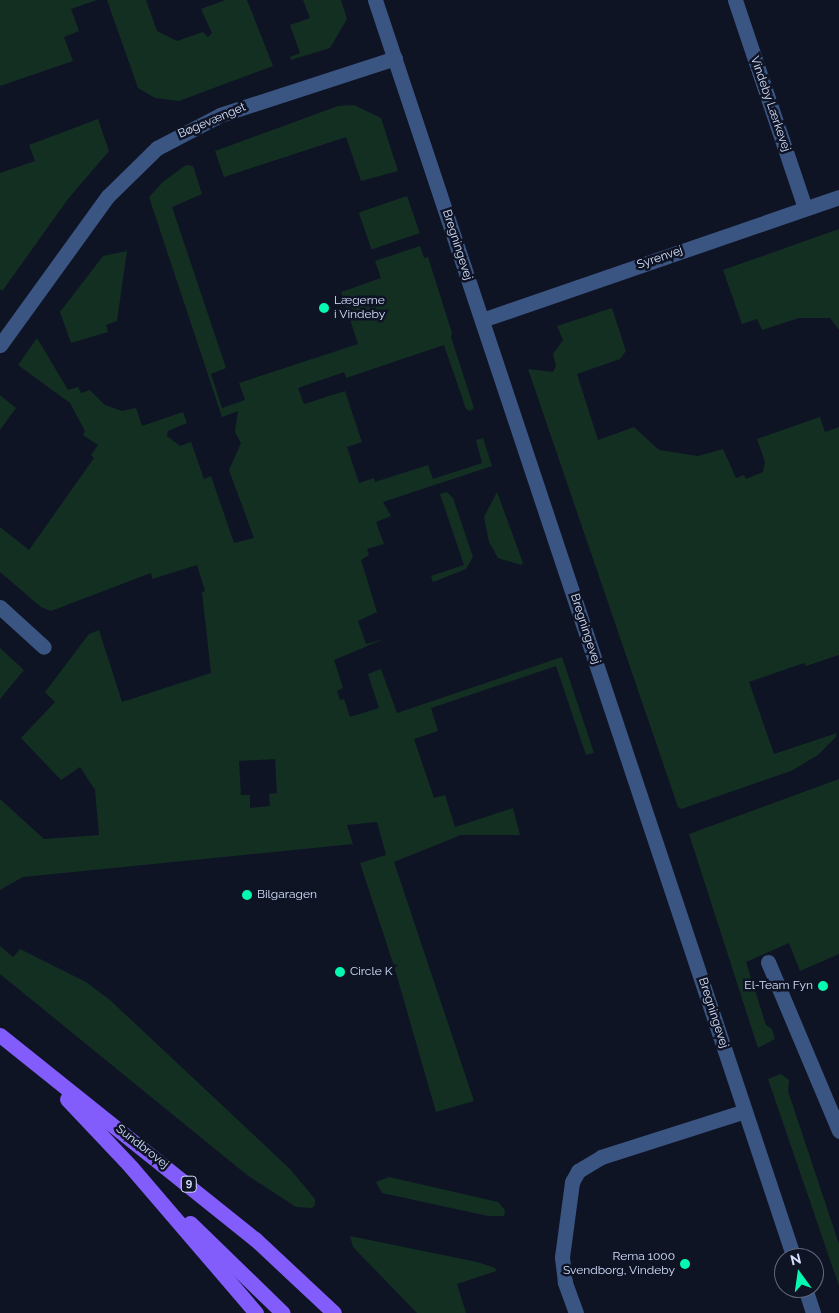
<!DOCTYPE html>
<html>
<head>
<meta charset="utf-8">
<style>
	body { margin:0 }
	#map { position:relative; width:839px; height:1313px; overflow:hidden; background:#0f1425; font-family:Raleway,sans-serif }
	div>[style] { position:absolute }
	.green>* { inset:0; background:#122f22; transform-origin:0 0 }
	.minor>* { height:15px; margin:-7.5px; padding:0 7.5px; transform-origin:7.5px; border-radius:7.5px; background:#3b5583 }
	.major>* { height:15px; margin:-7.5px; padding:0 7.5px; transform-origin:7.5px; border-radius:7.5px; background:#825dfc }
	.dots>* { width:14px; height:14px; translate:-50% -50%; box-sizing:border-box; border:2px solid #0f1425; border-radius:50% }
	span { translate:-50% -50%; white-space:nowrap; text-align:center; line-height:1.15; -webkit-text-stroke:5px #0f1425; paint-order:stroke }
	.shield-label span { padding:1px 4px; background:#0f1425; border:1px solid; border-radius:4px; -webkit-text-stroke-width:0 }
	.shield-label { font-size:11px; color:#d4e0fe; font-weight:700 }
	.street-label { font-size:12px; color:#d4e0fe }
	.poi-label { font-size:12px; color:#d4e0fe }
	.left { translate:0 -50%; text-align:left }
	.right { translate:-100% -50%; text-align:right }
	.north { position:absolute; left:774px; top:1248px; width:50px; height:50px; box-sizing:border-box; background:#0f1425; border:1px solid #5e667c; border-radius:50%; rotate:346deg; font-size:14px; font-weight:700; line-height:20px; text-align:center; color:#d4e0fe }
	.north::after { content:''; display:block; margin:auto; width:18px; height:22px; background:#05f9b1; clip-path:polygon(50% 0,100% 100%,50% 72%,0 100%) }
</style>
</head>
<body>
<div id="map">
	<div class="green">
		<div style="clip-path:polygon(0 0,97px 0,71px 9px,79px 31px,64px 37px,73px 61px,0 86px)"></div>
		<div style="clip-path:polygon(107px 0,146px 0,157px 31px,177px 41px,203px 32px,208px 37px,212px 33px,201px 9px,225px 0,247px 0,273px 66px,179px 101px,155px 98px,138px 88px)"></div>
		<div style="clip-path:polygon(303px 0,341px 0,347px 19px,330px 48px,291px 60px,290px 57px,300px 53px,290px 25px,310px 18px)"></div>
		<div style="clip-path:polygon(354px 105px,381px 118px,398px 171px,361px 181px,346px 137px,224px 177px,215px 151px,338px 106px)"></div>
		<div style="clip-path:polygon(98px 119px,109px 151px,68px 199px,3px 290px,0 290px,0 173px,35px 161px,29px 145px)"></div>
		<div style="clip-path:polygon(evenodd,186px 165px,193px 166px,202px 194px,172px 207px,226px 368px,211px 374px,222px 408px,245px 400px,239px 383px,358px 344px,341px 292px,381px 278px,375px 261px,420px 246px,424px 258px,428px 257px,452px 333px,451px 337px,474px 408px,470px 411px,466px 409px,444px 345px,346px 378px,344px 372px,298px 388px,304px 404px,345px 391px,362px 442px,347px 447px,359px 483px,374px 478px,375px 482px,428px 465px,433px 479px,482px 463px,476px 440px,483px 438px,492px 466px,383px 502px,391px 516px,376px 522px,384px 544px,367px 549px,369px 555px,361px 560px,377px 612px,358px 621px,366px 644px,384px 639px,334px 660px,343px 688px,337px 691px,340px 700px,344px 699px,350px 717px,379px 708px,368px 674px,381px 669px,397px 713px,562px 657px,594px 753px,586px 755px,556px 666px,431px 708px,438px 731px,414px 739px,434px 798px,445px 795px,455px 827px,513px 808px,520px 835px,461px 835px,394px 862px,474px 1101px,436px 1112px,394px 966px,360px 863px,386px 855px,377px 822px,347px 825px,353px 844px,23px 877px,0 890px,0 799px,44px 839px,99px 835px,95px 790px,80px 767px,61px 780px,21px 738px,55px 702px,45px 692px,89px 634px,99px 630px,122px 702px,211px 673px,202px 592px,205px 591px,197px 565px,152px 579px,151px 573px,51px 611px,41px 607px,0 572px,0 527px,29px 550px,94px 458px,91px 455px,98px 445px,83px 435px,85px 431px,70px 403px,18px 365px,37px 338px,68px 390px,78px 387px,81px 393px,90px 390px,105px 405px,122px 411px,136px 408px,142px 426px,183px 412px,187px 423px,168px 431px,167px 436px,180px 446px,191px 442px,204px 479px,211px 476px,234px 543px,254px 538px,229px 470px,241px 443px,235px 432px,238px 411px,222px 417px,149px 197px,164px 181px,186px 165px,275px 759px,277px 793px,269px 794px,270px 806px,250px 808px,250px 795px,241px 795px,239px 761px,275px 759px)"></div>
		<div style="left:407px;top:196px;width:39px;height:51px;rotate:71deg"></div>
		<div style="clip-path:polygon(839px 229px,839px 330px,830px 318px,799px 318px,762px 330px,757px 319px,742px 324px,723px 270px)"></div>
		<div style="clip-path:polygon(127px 251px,117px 321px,106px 325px,108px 332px,71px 343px,60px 312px,103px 256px)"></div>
		<div style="clip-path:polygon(612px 308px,626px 351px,620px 359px,577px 374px,598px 440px,634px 427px,659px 450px,698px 456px,723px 449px,736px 478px,744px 475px,746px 479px,763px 472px,765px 462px,757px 439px,820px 417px,825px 432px,839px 427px,839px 655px,806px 666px,804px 663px,749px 682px,774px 754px,837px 733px,835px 738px,818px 755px,791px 771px,681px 809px,678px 807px,528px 369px,553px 372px,556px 366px,553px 354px,563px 340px,557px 326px)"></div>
		<div style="clip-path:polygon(0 395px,16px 408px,0 430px)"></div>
		<div style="clip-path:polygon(447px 492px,453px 498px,473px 557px,466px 569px,433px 582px,431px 576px,464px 565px,440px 494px)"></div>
		<div style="clip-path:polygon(497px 492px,523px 563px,521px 565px,498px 558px,489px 542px,484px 517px)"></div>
		<div style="clip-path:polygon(0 648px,24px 670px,0 699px)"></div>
		<div style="clip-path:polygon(839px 779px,839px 954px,800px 971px,789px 943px,746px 962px,766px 1025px,772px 1029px,775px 1039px,758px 1048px,689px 834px)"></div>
		<div style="clip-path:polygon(0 946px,13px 957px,20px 949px,86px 982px,110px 1000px,290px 1169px,315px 1199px,315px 1205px,312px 1208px,296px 1207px,247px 1175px,0 974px)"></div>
		<div style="clip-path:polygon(781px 1074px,789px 1080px,788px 1091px,839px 1244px,839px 1286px,768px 1079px)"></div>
		<div style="clip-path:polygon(389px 1177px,498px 1202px,505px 1210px,504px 1216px,488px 1216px,382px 1193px,376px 1182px)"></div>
		<div style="clip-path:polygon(350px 1236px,477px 1262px,495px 1268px,496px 1271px,457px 1284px,466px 1313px,417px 1313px,353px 1247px)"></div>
	</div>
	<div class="minor">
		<div style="left:375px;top:0;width:1326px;rotate:71.58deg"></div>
		<div style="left:735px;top:0;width:219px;rotate:71.4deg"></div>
		<div style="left:482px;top:320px;width:378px;rotate:-19deg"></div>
		<div style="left:0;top:345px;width:184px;rotate:-54.1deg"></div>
		<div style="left:108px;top:196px;width:69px;rotate:-44.4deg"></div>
		<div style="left:157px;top:148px;width:71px;rotate:-27.6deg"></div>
		<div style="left:220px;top:115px;width:184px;rotate:-18deg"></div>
		<div style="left:0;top:607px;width:59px;rotate:42.3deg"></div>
		<div style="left:768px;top:962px;width:183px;rotate:67.2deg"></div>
		<div style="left:805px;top:1288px;width:26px;rotate:72deg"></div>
		<div style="left:576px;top:1313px;width:33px;rotate:-110deg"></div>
		<div style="left:565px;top:1282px;width:25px;rotate:-97deg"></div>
		<div style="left:562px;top:1257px;width:76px;rotate:-82.4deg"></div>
		<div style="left:572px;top:1182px;width:13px;rotate:-61deg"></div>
		<div style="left:578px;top:1171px;width:27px;rotate:-31deg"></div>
		<div style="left:601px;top:1157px;width:151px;rotate:-17.7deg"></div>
	</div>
	<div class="major">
		<div style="left:0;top:1035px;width:327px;rotate:38.7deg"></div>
		<div style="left:255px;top:1239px;width:108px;rotate:43.1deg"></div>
		<div style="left:67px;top:1099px;width:93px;rotate:46.7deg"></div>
		<div style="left:131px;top:1167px;width:192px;rotate:49.4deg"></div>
		<div style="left:190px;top:1223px;width:129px;rotate:44.1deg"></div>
	</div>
	<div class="dots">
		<div style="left:324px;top:308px;background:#05f9b1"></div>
		<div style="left:247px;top:895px;background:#05f9b1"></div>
		<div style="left:340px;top:972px;background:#05f9b1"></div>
		<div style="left:823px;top:986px;background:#05f9b1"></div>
		<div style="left:685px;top:1264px;background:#05f9b1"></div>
	</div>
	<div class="shield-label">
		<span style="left:189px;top:1184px">9</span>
	</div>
	<div class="street-label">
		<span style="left:770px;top:104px;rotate:71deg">Vindeby Lærkevej</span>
		<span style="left:212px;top:121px;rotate:-23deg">Bøgevænget</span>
		<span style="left:457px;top:245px;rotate:72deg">Bregningevej</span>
		<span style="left:660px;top:258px;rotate:-19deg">Syrenvej</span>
		<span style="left:585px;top:629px;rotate:72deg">Bregningevej</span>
		<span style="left:713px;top:1013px;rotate:72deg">Bregningevej</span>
		<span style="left:142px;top:1147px;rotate:38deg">Sundbrovej</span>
	</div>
	<div class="poi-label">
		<span class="left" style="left:334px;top:308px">Lægerne<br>i Vindeby</span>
		<span class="left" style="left:257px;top:895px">Bilgaragen</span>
		<span class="left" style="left:350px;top:972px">Circle K</span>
		<span class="right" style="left:813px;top:986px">El-Team Fyn</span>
		<span class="right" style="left:675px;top:1264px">Rema 1000<br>Svendborg, Vindeby</span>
	</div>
	<div class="north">N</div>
</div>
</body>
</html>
